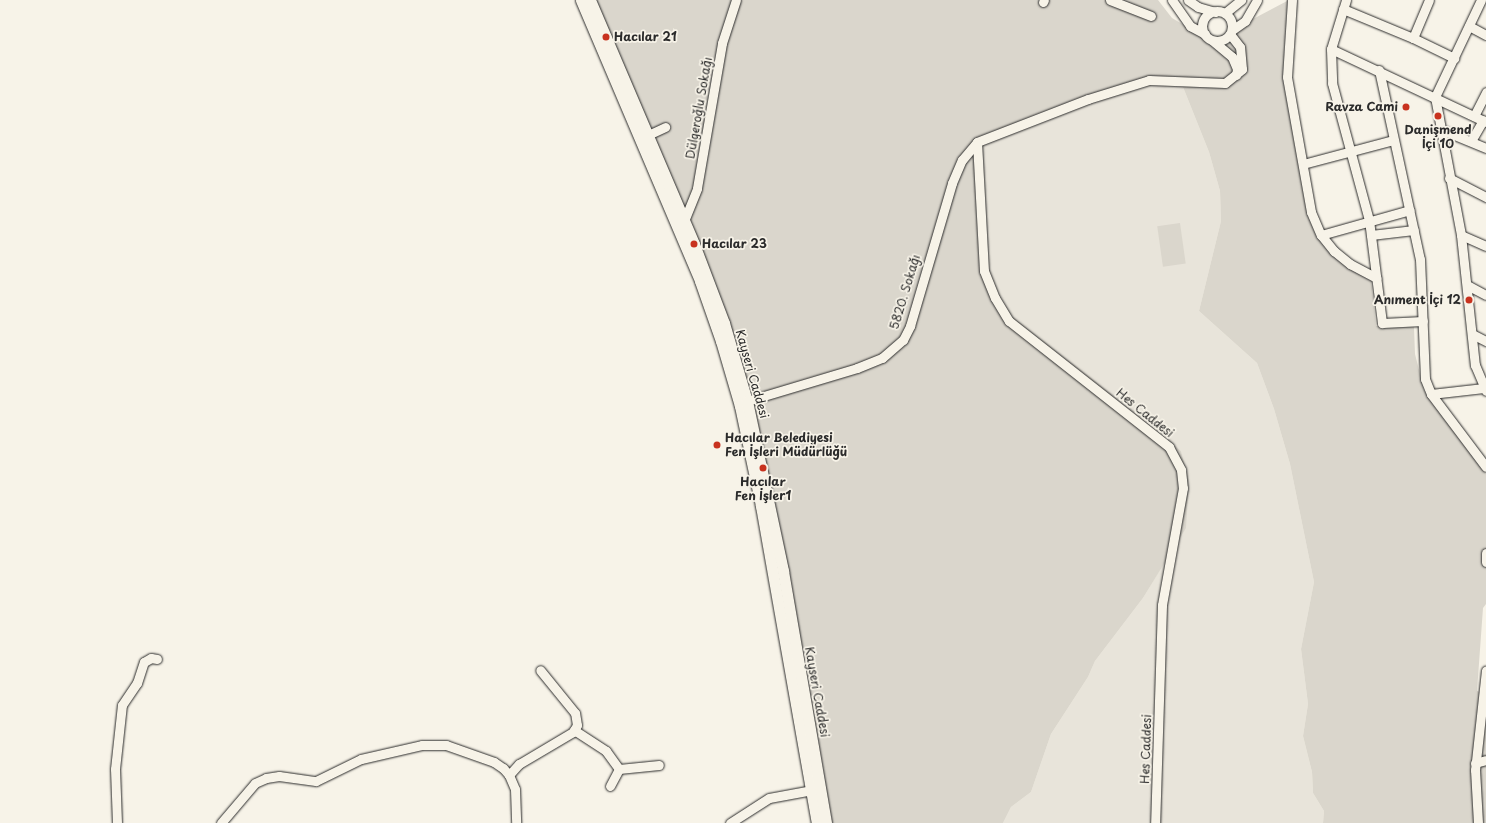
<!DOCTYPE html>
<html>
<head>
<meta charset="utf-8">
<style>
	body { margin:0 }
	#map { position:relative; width:1486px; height:823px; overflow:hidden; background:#f7f3e8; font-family:"Playpen Sans",sans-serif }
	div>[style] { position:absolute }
	.built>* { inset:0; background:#e8e4da }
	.green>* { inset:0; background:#dad6cc; transform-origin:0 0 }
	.roads { filter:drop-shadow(0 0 1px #2b2b2b) drop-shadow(0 0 1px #2b2b2b) }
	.minor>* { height:9px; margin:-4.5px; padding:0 4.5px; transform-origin:4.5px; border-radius:4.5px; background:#f7f3e8 }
	.minor>.ring { margin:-4.5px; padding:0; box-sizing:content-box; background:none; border:9px solid #f7f3e8; border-radius:50% }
	.major>* { height:11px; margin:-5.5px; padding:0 5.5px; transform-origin:5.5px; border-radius:5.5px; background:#f7f3e8 }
	.dots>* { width:11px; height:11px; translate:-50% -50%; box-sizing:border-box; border:2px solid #f7f3e8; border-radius:50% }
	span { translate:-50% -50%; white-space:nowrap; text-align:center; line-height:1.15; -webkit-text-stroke:3.5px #f7f3e8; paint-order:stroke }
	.poi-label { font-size:12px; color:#2b2b2b; font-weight:700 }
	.left { translate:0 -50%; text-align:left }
	.right { translate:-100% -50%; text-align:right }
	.street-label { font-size:12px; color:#2b2b2b }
</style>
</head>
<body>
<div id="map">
	<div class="built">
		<div style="clip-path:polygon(1147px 84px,1183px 87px,1209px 152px,1220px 191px,1221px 221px,1199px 311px,1257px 363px,1274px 409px,1290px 464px,1314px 582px,1301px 649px,1308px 704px,1303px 736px,1312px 772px,1313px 793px,1324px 811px,1323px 823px,1003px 823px,1011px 807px,1031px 792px,1051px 734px,1088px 677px,1095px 661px,1143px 598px,1185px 528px,1189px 480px,1181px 451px,1009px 314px,1003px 306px,987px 272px,982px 148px,984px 141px,1071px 108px)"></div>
	</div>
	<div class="green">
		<div style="clip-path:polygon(586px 0,1158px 0,1172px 18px,1211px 41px,1289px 0,1284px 52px,1313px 225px,1371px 280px,1376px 326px,1414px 327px,1415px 354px,1424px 390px,1486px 474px,1486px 604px,1483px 608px,1477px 691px,1486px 694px,1486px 823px,1323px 823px,1324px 811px,1313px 793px,1312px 772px,1303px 736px,1308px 704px,1301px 649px,1314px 582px,1290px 464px,1274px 409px,1257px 363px,1199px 311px,1221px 221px,1220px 191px,1209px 152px,1183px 87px,1147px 84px,1071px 108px,984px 141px,982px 148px,987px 272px,1009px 314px,1149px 423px,1181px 451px,1189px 480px,1186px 528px,1143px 598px,1095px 661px,1088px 677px,1051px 734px,1031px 792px,1011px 807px,1003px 823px,819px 823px,738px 389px)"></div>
		<div style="left:1180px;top:223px;width:41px;height:23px;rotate:82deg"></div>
	</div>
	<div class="roads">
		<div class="minor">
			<div style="left:1110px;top:0;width:44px;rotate:21.3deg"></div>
			<div style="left:1172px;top:0;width:32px;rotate:55deg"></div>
			<div style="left:1190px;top:26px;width:17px;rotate:28deg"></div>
			<div style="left:1188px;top:0;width:12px;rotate:35deg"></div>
			<div style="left:1198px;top:7px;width:18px;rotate:16deg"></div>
			<div style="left:1292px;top:0;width:77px;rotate:93.7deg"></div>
			<div style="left:1287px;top:77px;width:137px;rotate:79.9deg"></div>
			<div style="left:1311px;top:212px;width:25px;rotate:67deg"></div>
			<div style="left:1321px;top:235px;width:21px;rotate:51deg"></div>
			<div style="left:1334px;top:251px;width:21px;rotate:39deg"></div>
			<div style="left:1350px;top:264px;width:30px;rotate:28deg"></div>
			<div style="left:1346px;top:0;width:51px;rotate:107deg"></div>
			<div style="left:1331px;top:49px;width:34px;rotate:88deg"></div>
			<div style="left:1332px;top:83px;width:142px;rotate:74.9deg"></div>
			<div style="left:1369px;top:220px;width:104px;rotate:82.8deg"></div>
			<div style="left:1382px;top:323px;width:41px;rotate:-2.8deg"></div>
			<div style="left:1481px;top:0;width:107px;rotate:115.4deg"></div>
			<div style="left:1435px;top:97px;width:140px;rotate:79.3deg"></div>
			<div style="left:1461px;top:235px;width:131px;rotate:83.9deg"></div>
			<div style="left:1475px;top:365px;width:28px;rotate:67deg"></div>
			<div style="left:1043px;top:2px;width:2px;rotate:-63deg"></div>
			<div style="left:1343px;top:9px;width:76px;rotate:22.5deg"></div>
			<div style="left:1413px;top:38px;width:46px;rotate:26deg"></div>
			<div class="ring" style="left:1202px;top:11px;width:21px;height:21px"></div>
			<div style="left:1225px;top:13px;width:21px;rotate:-39deg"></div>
			<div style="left:1469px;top:26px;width:19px;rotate:28deg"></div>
			<div style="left:1232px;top:30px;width:16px;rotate:-35deg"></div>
			<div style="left:1245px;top:21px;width:24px;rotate:-60deg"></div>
			<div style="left:1413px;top:38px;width:41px;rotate:-67.2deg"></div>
			<div style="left:1213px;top:41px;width:25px;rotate:40deg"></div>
			<div style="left:1232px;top:57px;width:13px;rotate:67deg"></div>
			<div style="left:1237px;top:69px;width:6px;rotate:99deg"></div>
			<div style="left:1331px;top:49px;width:171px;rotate:25.2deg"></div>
			<div style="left:1379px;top:70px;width:193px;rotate:77.8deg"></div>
			<div style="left:1420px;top:259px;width:120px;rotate:87.6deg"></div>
			<div style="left:1425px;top:379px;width:16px;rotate:68deg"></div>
			<div style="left:1431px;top:394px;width:91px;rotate:53deg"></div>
			<div style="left:1474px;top:116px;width:27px;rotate:-63deg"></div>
			<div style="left:1440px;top:129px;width:50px;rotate:22.4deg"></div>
			<div style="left:648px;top:135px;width:19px;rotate:-25deg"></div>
			<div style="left:1471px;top:141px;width:24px;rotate:-60deg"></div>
			<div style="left:977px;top:142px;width:129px;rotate:86.9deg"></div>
			<div style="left:984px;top:271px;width:29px;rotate:68deg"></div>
			<div style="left:995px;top:298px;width:27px;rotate:59deg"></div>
			<div style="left:1009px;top:321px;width:204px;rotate:38.2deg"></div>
			<div style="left:1169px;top:447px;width:26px;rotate:62deg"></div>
			<div style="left:1181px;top:470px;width:18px;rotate:84deg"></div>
			<div style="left:1183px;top:488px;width:119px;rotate:100.2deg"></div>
			<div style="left:1162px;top:605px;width:218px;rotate:91.8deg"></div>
			<div style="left:1303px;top:164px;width:93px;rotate:-14.9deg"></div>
			<div style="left:1449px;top:178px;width:42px;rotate:27.2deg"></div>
			<div style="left:684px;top:221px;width:35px;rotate:-68deg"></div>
			<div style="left:697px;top:188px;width:147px;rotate:-80.2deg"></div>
			<div style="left:722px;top:43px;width:45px;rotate:-72deg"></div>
			<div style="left:1321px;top:235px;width:92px;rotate:-15.7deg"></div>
			<div style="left:1371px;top:235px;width:43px;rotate:-6.6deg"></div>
			<div style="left:1461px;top:235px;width:27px;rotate:24deg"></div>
			<div style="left:1467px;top:285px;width:21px;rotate:28deg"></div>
			<div style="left:1472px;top:334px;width:16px;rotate:27deg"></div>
			<div style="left:1431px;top:394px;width:53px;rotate:-6.5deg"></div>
			<div style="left:747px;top:401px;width:115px;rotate:-16.7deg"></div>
			<div style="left:857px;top:368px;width:27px;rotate:-22deg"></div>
			<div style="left:882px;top:358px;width:28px;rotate:-41deg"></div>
			<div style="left:903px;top:340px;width:16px;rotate:-63deg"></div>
			<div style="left:910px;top:326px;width:149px;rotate:-73.6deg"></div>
			<div style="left:952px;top:183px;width:25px;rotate:-67deg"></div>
			<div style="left:962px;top:160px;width:23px;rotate:-50deg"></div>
			<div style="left:977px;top:142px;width:119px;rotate:-21.2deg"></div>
			<div style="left:1088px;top:99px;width:64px;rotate:-17.3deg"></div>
			<div style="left:1149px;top:80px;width:76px;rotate:2.3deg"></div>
			<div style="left:1225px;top:83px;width:22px;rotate:-39deg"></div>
			<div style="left:1242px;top:69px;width:22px;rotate:-95deg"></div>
			<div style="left:1240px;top:47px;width:16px;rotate:-128deg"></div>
			<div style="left:1486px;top:553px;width:9px;rotate:90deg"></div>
			<div style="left:574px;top:730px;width:38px;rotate:33deg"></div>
			<div style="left:606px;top:751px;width:22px;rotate:54deg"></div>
			<div style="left:619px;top:769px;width:40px;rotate:-5.7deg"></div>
			<div style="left:1475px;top:763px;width:11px;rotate:-15deg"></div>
			<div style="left:509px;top:775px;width:15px;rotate:-48deg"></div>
			<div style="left:519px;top:764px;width:63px;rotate:-30.7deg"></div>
			<div style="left:573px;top:732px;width:8px;rotate:-60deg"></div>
			<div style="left:577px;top:725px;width:12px;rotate:-99deg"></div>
			<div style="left:575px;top:713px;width:55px;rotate:-129.1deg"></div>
			<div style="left:610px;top:786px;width:19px;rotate:-62deg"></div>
			<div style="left:117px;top:823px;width:54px;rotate:-92.1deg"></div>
			<div style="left:115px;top:769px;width:64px;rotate:-83.8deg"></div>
			<div style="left:122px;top:705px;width:27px;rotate:-56deg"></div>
			<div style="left:137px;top:683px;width:22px;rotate:-72deg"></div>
			<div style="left:144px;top:662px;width:8px;rotate:-30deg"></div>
			<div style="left:151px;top:658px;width:6px;rotate:9deg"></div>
			<div style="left:221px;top:823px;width:52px;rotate:-49.6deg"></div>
			<div style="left:255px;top:783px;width:12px;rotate:-24deg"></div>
			<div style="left:266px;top:778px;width:13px;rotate:-9deg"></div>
			<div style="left:279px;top:776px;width:37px;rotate:8deg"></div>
			<div style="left:316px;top:781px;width:50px;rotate:-26.1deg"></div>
			<div style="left:361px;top:759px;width:63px;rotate:-12.9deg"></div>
			<div style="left:422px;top:745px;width:24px"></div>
			<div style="left:446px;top:745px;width:51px;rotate:19.5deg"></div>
			<div style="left:494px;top:762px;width:11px;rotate:34deg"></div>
			<div style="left:503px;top:768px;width:9px;rotate:49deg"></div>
			<div style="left:509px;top:775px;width:15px;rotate:67deg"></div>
			<div style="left:515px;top:789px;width:34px;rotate:88deg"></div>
			<div style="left:730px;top:823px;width:46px;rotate:-32.7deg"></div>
			<div style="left:769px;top:798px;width:44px;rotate:-10.5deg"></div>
			<div style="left:1478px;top:823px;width:53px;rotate:-93.2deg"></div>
			<div style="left:1475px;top:770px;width:100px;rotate:-83.7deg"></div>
		</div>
		<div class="major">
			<div style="left:581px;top:0;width:305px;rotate:67deg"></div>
			<div style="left:700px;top:281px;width:64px;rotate:70.7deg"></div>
			<div style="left:721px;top:341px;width:68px;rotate:73.7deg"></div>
			<div style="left:740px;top:406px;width:102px;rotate:78.1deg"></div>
			<div style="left:761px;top:506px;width:322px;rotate:80deg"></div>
			<div style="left:590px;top:0;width:265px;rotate:66.9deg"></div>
			<div style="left:694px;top:244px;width:85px;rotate:69.2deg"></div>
			<div style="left:724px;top:323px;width:81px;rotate:73.6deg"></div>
			<div style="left:747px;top:401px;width:174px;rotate:78deg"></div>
			<div style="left:783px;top:571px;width:256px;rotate:80.3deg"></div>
		</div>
	</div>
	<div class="dots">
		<div style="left:606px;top:37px;background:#c8321e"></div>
		<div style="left:1406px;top:107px;background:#c8321e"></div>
		<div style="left:1438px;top:116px;background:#c8321e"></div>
		<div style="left:694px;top:244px;background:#c8321e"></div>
		<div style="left:1469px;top:300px;background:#c8321e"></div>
		<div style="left:717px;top:445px;background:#c8321e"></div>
		<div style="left:763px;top:468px;background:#c8321e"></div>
	</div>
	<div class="poi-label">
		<span class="left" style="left:614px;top:37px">Hacılar 21</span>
		<span class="right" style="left:1398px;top:107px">Ravza Cami</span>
		<span style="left:1438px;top:137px">Danişmend<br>İçi 10</span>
		<span class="left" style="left:702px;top:244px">Hacılar 23</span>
		<span class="right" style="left:1461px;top:300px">Anıment İçi 12</span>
		<span class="left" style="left:725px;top:445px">Hacılar Belediyesi<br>Fen İşleri Müdürlüğü</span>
		<span style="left:763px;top:489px">Hacılar<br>Fen İşler1</span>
	</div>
	<div class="street-label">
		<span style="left:699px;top:108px;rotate:-80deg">Dülgeroğlu Sokağı</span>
		<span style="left:905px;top:292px;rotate:-73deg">5820. Sokağı</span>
		<span style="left:752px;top:374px;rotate:74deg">Kayseri Caddesi</span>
		<span style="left:1145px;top:413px;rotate:39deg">Hes Caddesi</span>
		<span style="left:817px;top:692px;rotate:80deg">Kayseri Caddesi</span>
		<span style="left:1146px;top:749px;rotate:-88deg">Hes Caddesi</span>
	</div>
</div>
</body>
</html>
